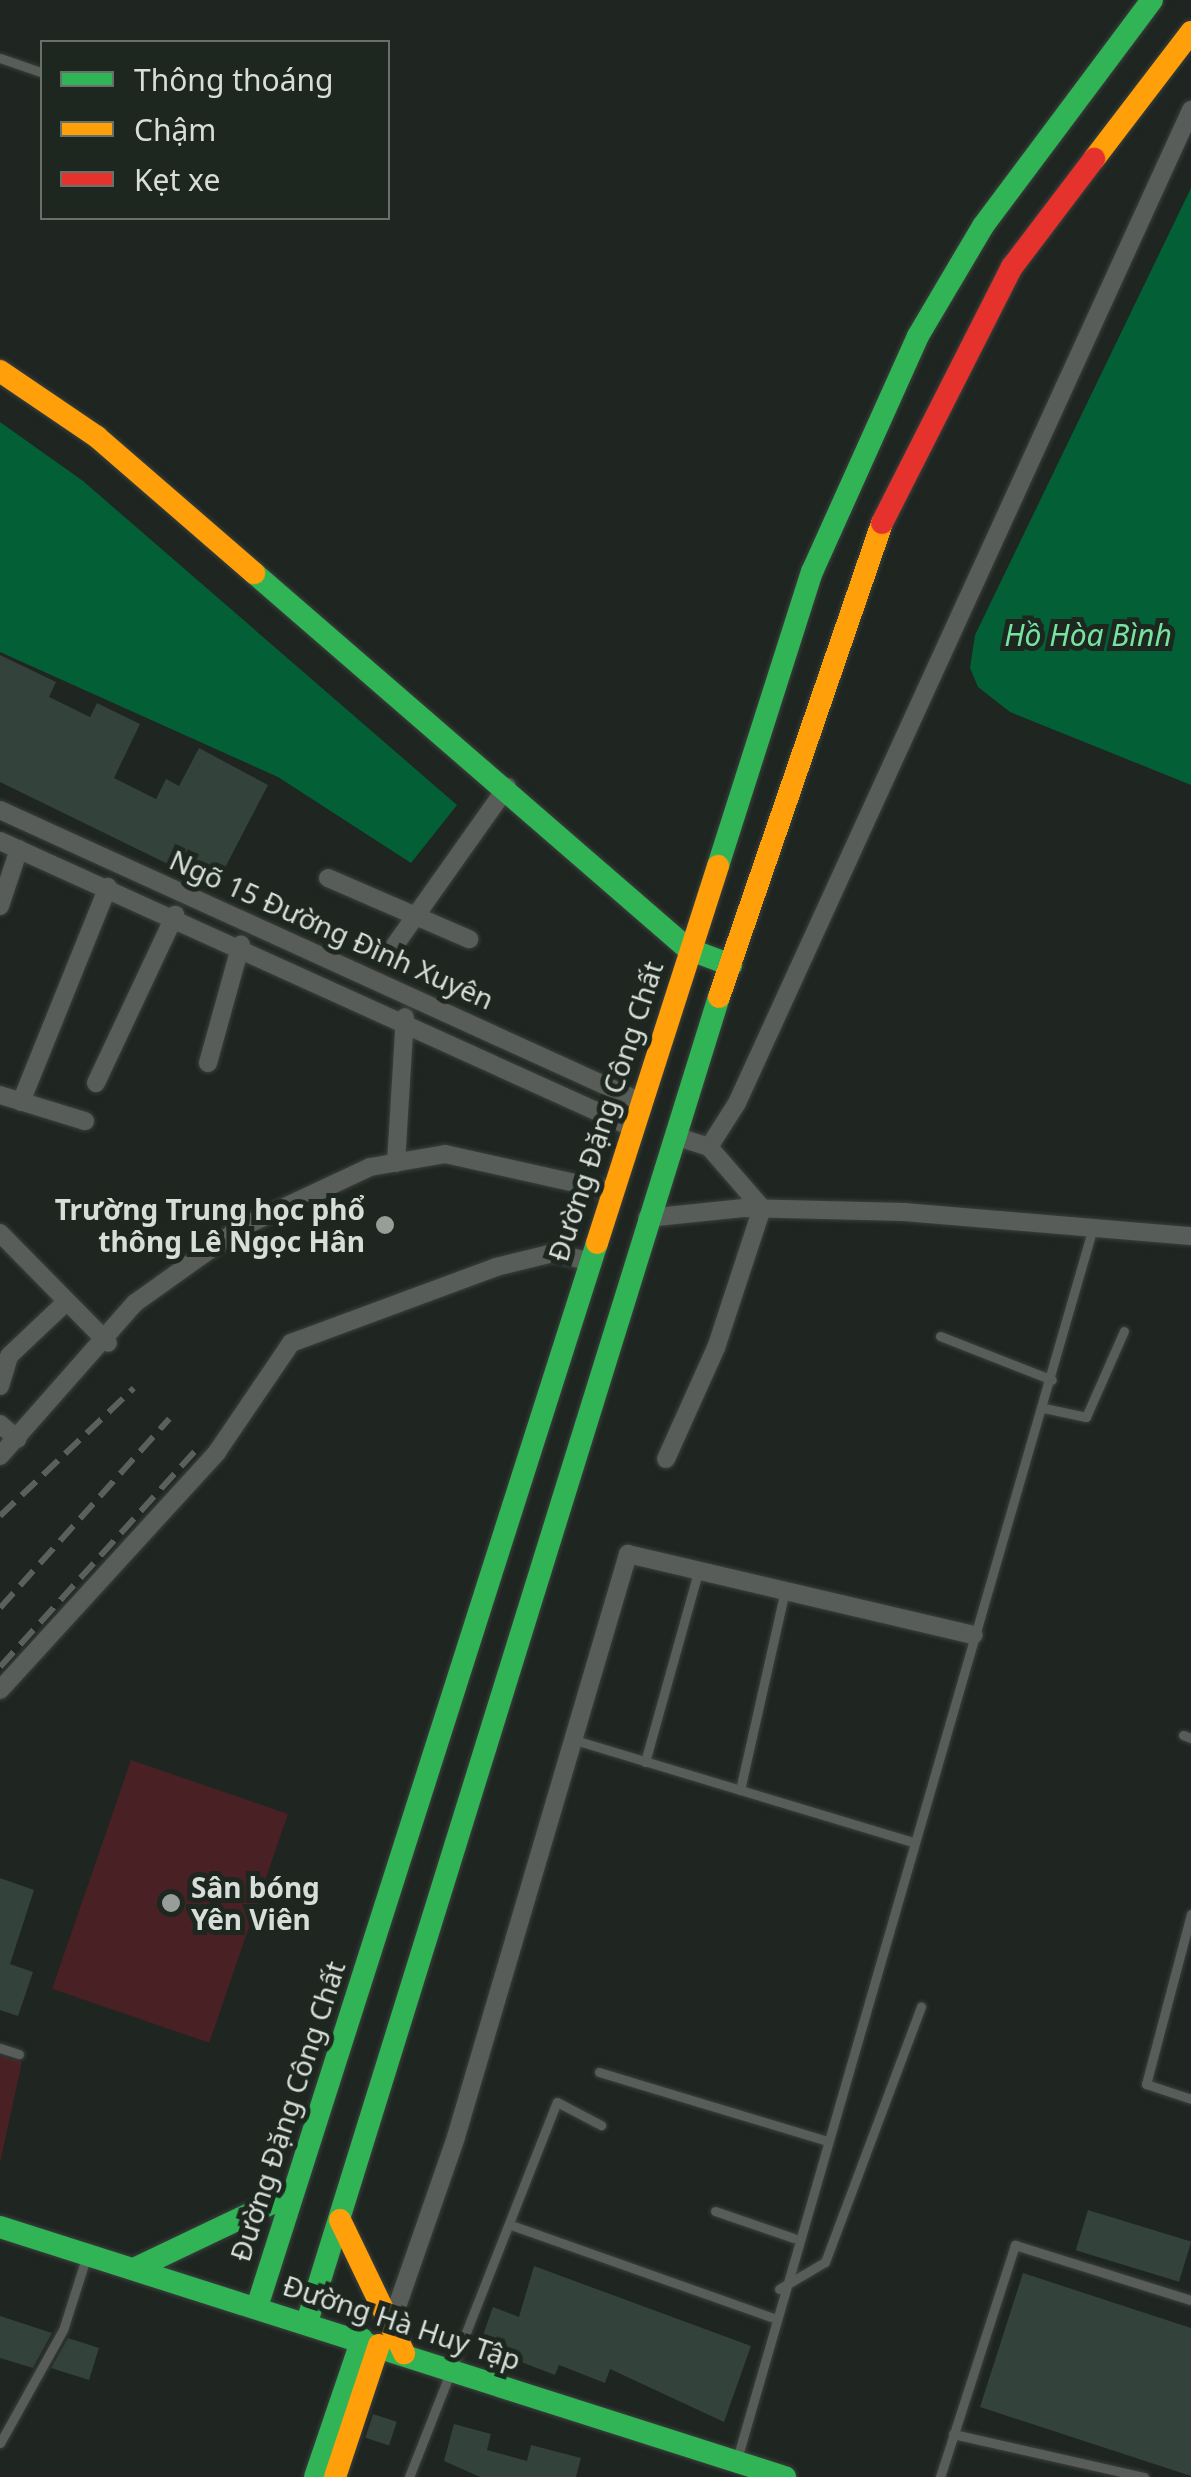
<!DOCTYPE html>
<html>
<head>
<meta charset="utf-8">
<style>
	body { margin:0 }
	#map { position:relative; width:1191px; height:2477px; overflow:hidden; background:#1f2521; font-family:"Noto Sans",sans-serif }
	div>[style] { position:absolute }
	.green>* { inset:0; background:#492124; transform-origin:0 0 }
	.water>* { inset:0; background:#035f35 }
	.building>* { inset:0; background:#33423b; transform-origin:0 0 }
	.roads { filter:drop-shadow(0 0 2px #3a403c) drop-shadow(0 0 2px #3a403c) }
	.lane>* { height:9px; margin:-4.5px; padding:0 4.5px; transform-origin:4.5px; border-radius:4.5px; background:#585d5a }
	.street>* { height:18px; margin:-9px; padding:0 9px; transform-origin:9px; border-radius:9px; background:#585d5a }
	.fast>* { height:22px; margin:-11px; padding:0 11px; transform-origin:11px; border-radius:11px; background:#30b455 }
	.slow>* { height:22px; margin:-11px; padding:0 11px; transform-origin:11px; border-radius:11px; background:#ff9f0a }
	.jam>* { height:22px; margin:-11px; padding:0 11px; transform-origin:11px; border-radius:11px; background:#e5322d }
	.rail>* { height:6px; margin-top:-3px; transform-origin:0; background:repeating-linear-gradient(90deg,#5b605d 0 20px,transparent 0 30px) }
	.dots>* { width:28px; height:28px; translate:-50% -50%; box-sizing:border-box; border:5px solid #1d2720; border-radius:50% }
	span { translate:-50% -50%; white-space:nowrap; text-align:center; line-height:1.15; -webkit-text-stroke:10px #1d2720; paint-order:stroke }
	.street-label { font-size:28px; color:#d7ded9 }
	.poi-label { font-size:28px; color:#d7ded9; font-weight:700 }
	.right { translate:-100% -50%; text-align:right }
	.left { translate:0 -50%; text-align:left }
	.water-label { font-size:30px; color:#76e4a0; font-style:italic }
	.legend { position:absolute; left:40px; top:40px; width:350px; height:180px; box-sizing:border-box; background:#1d2720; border:2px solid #67706a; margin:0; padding:12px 18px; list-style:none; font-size:30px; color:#d7ded9 }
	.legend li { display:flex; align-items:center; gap:20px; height:50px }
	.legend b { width:50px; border:2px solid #67706a }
</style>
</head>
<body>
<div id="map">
	<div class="green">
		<div style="left:131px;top:1760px;width:166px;height:242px;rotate:19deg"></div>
		<div style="clip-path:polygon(0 2056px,22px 2062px,0 2163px)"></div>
	</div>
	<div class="water">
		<div style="clip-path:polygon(1191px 188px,1191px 785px,1010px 712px,978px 687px,970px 668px,975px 635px)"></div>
		<div style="clip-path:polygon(0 422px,83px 481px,457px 805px,411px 863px,278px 777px,0 652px)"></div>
	</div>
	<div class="building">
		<div style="clip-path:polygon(0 655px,56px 682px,49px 697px,90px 717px,97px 703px,140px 724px,114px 778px,156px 799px,166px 779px,179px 786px,199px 748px,268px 785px,215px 887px,0 782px)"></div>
		<div style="clip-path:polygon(0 1878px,34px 1890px,10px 1964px,33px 1972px,18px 2016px,0 2010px)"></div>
		<div style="left:1088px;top:2210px;width:108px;height:42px;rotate:17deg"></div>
		<div style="clip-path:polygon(534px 2266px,751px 2346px,724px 2422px,610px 2369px,605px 2383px,559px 2365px,555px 2375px,479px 2346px,493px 2307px,519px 2317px)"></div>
		<div style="clip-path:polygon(1023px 2273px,1191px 2328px,1191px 2476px,980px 2407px)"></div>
		<div style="clip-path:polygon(0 2316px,52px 2333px,33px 2368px,0 2358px)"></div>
		<div style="clip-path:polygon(68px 2338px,99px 2348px,89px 2380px,51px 2368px)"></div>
		<div style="left:373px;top:2414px;width:25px;height:25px;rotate:18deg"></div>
		<div style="clip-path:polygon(454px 2424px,491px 2434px,487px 2450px,527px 2461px,531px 2445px,581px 2458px,576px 2477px,480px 2477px,444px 2461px)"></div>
	</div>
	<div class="roads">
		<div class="lane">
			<div style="left:0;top:58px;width:43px;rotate:18.9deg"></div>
			<div style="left:940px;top:1336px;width:120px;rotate:21.4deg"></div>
			<div style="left:1044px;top:1408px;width:43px;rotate:12.1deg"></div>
			<div style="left:1086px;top:1417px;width:94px;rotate:-66.2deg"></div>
			<div style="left:1183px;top:1735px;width:9px;rotate:21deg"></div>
			<div style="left:575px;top:1740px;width:353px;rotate:16.8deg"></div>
			<div style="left:645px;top:1762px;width:197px;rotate:-74.4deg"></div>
			<div style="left:740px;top:1790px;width:205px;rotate:-77.3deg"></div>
			<div style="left:1191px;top:1914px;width:176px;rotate:104.8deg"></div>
			<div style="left:1146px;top:2084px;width:47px;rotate:18.4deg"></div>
			<div style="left:0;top:2048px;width:20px;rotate:18deg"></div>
			<div style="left:599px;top:2072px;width:235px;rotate:16.8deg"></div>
			<div style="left:715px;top:2211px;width:83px;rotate:18.9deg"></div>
			<div style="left:511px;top:2225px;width:276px;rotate:19.5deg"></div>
			<div style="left:779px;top:2289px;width:53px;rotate:-30.4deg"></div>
			<div style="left:825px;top:2262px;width:273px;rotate:-69.4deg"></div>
			<div style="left:953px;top:2434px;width:196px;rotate:12.7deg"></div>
			<div style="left:0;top:2443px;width:129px;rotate:-60.9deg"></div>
			<div style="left:63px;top:2330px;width:72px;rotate:-72.3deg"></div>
			<div style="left:737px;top:2459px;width:1282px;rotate:-73.88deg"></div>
			<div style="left:409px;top:2477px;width:403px;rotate:-68.5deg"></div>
			<div style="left:557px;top:2102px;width:50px;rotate:27.6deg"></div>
			<div style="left:940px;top:2477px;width:244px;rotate:-72.1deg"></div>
			<div style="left:1015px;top:2245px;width:184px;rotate:17.4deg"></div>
		</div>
		<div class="street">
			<div style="left:0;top:810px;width:702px;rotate:24.48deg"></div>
			<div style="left:0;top:841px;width:693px;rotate:24.38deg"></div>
			<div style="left:328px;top:878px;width:154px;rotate:23.4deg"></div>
			<div style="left:0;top:906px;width:60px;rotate:-71.6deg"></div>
			<div style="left:395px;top:945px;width:194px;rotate:-54.7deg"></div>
			<div style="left:208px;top:1063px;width:123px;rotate:-74.5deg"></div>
			<div style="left:96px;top:1083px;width:186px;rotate:-64.8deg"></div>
			<div style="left:0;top:1095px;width:89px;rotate:17deg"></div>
			<div style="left:21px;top:1102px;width:232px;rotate:-68deg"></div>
			<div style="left:675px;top:1136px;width:36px;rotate:18deg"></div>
			<div style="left:709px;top:1147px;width:52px;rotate:-57.5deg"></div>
			<div style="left:737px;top:1103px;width:1092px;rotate:-65.43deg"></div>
			<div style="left:396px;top:1163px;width:146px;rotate:-86.5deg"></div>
			<div style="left:647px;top:1218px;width:97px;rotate:-5.9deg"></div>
			<div style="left:743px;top:1208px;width:161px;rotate:1.4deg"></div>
			<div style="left:904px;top:1212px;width:288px;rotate:4.8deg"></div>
			<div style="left:0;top:1233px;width:154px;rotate:45.5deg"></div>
			<div style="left:0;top:1386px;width:31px;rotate:-73deg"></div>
			<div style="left:9px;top:1356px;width:74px;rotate:-43.4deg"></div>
			<div style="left:0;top:1424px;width:23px;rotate:41deg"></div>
			<div style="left:0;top:1456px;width:204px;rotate:-48.6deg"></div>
			<div style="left:135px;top:1303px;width:129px;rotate:-35.5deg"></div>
			<div style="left:240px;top:1228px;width:144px;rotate:-25.1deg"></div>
			<div style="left:370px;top:1167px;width:76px;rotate:-9.8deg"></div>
			<div style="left:445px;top:1154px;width:170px;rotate:12.6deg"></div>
			<div style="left:666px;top:1459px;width:122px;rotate:-65.8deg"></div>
			<div style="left:716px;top:1348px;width:147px;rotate:-71.8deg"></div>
			<div style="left:762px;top:1208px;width:81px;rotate:-131deg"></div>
			<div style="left:0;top:1690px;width:322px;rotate:-47.6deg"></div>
			<div style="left:217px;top:1452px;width:132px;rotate:-55.8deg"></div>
			<div style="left:291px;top:1343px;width:219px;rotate:-20.3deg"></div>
			<div style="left:496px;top:1267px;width:59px;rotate:-13.8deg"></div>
			<div style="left:553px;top:1253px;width:37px;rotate:13deg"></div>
			<div style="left:391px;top:2324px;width:198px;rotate:-70.8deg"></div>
			<div style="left:456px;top:2137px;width:608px;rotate:-73.56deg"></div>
			<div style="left:628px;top:1554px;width:355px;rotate:13.2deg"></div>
		</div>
		<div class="fast">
			<div style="left:254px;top:573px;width:574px;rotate:40.9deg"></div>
			<div style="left:688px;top:949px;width:46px;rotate:20.4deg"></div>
			<div style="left:718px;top:866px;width:309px;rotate:-72.3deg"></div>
			<div style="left:812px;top:572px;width:259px;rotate:-65.8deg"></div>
			<div style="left:918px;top:336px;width:128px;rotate:-59.4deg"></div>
			<div style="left:983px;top:226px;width:282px;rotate:-53.2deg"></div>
			<div style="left:0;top:2227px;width:824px;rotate:17.67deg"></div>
			<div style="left:134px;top:2269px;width:174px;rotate:-25.5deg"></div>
			<div style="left:257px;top:2307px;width:1117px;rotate:-72.28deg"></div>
			<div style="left:307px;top:2322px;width:1388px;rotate:-72.73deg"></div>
			<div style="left:315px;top:2477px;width:146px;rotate:-71.2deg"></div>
		</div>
		<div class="slow">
			<div style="left:1094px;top:159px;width:160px;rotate:-52.6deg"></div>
			<div style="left:0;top:371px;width:117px;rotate:34.2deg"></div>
			<div style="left:97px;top:437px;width:208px;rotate:40.9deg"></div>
			<div style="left:719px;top:997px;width:501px;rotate:-71.02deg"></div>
			<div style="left:597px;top:1243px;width:396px;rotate:-72.2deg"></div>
			<div style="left:340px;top:2220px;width:148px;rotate:64.3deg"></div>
			<div style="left:335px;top:2477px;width:139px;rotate:-71.6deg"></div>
		</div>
		<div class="jam">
			<div style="left:882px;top:523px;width:287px;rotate:-63.1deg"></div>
			<div style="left:1012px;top:267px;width:136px;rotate:-52.8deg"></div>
		</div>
	</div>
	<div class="rail">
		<div style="left:0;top:1516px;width:185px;rotate:-43.7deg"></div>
		<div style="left:0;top:1608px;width:254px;rotate:-48.2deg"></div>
		<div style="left:0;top:1667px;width:294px;rotate:-47.9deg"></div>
	</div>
	<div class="dots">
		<div style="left:385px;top:1225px;background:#979d99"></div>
		<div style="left:171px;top:1903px;background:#979d99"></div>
	</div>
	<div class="street-label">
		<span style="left:332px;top:929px;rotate:24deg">Ngõ 15 Đường Đình Xuyên</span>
		<span style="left:605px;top:1111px;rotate:-72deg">Đường Đặng Công Chất</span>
		<span style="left:287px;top:2111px;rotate:-72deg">Đường Đặng Công Chất</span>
		<span style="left:402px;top:2322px;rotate:18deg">Đường Hà Huy Tập</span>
	</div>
	<div class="poi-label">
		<span class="right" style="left:365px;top:1225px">Trường Trung học phổ<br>thông Lê Ngọc Hân</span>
		<span class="left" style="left:191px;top:1903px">Sân bóng<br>Yên Viên</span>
	</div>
	<div class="water-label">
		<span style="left:1088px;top:635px">Hồ Hòa Bình</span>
	</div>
	<ul class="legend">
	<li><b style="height:12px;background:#30b455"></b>Thông thoáng</li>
	<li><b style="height:12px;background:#ff9f0a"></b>Chậm</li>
	<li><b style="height:12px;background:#e5322d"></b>Kẹt xe</li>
	</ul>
</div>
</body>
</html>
